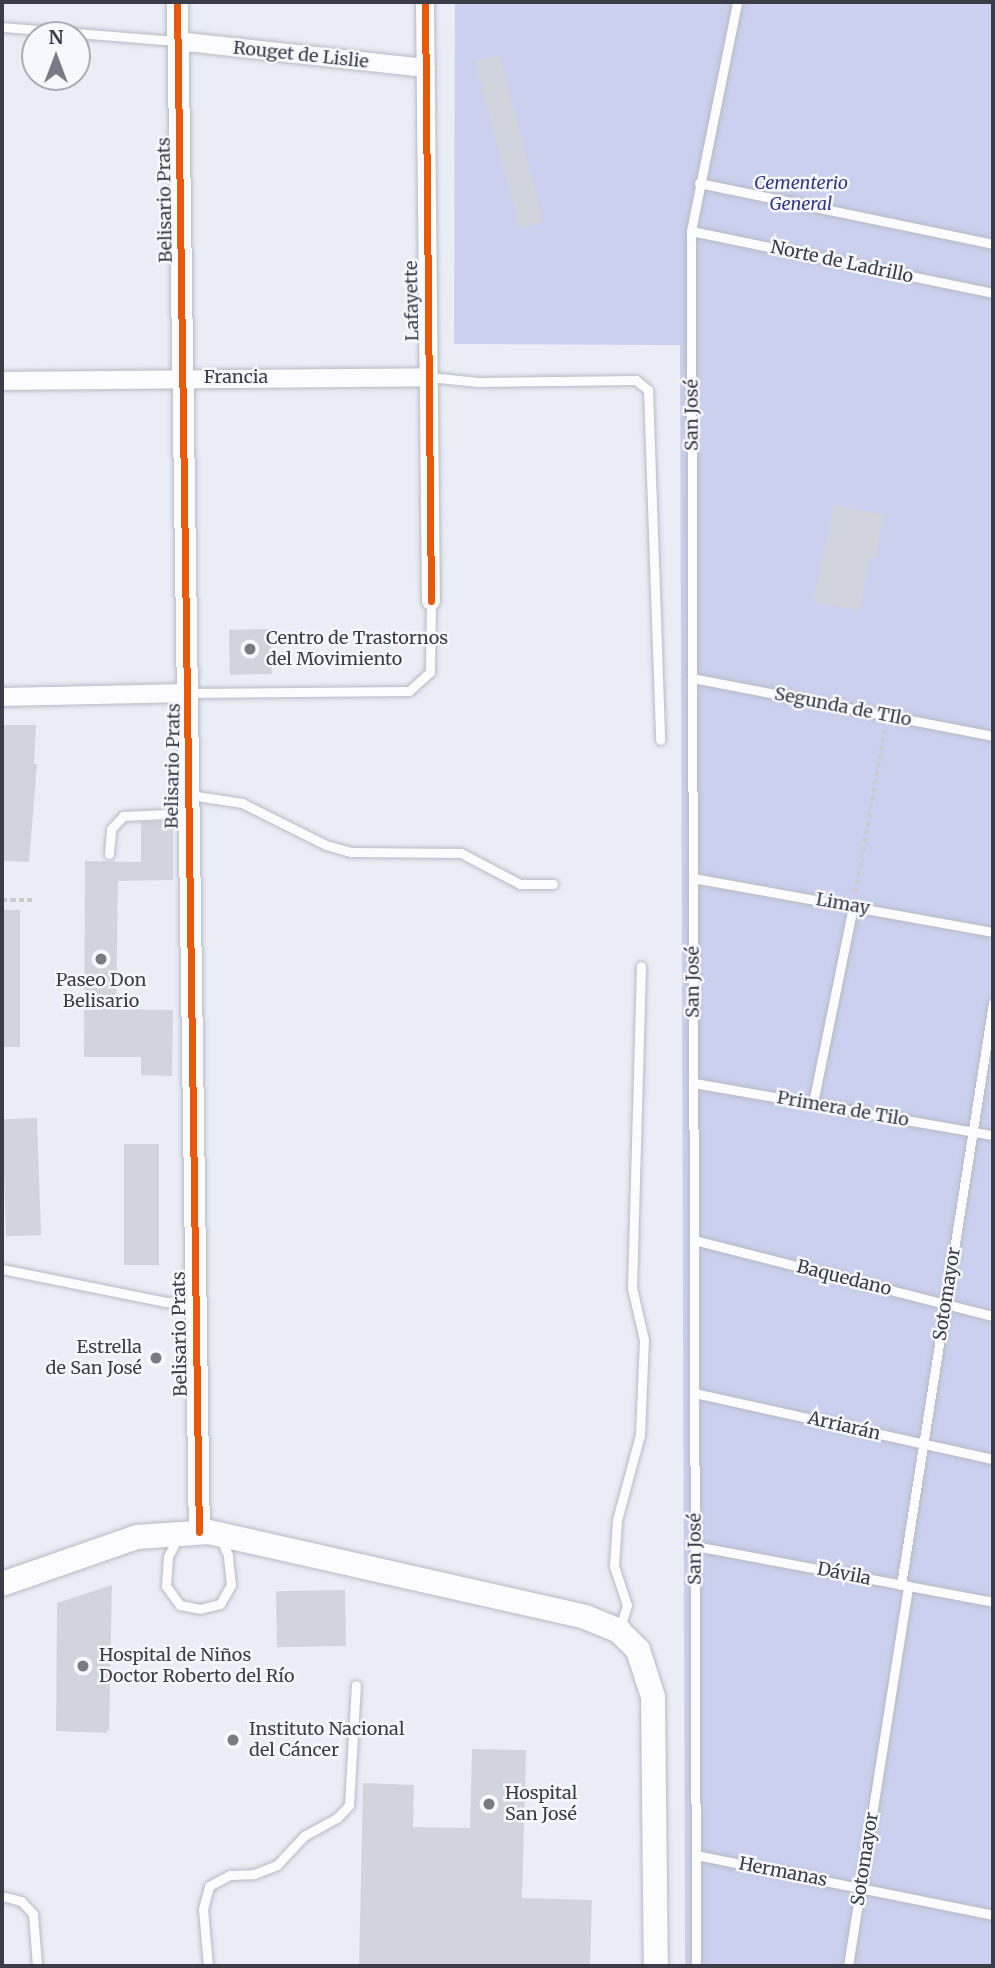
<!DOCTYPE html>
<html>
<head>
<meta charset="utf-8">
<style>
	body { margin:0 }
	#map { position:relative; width:995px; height:1968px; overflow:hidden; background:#eaedf6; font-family:Merriweather,serif }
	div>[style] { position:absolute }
	.green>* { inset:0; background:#cad0ed }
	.building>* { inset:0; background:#d1d4dd; transform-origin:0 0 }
	.path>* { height:3.5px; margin-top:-1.75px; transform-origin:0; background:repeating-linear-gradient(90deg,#caccd0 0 5px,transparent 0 8.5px) }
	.roads { filter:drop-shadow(0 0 2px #b7bac2) drop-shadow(0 0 2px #b7bac2) }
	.service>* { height:9px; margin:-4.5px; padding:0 4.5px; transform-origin:4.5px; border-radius:4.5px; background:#fcfcfe }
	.minor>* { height:18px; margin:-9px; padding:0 9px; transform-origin:9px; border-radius:9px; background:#fcfcfe }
	.tertiary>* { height:21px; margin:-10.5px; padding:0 10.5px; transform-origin:10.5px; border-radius:10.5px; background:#fcfcfe }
	.secondary>* { height:24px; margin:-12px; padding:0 12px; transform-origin:12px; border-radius:12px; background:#fcfcfe }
	.cycleway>* { height:7px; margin:-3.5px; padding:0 3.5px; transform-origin:3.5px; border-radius:3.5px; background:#e8590c }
	.dots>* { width:19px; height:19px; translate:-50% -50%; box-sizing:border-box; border:4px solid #f6f8fd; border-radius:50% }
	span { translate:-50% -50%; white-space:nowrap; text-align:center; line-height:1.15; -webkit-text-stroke:5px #f6f8fd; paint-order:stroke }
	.street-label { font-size:18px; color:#3a3c47 }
	.park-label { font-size:18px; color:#343884; font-style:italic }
	.poi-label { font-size:18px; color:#3a3c47 }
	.left { translate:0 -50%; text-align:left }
	.right { translate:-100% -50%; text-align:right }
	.frame { position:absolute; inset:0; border:4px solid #3a3c47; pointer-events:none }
	.north { position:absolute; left:21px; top:21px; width:70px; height:70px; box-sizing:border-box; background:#f6f8fd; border:2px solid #abadb4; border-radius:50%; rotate:0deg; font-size:19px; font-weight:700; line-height:28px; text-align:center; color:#3a3c47 }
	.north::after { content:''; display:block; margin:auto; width:24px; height:32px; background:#787a84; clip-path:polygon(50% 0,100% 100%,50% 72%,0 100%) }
</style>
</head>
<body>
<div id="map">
	<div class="green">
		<div style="clip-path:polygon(455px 2px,993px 2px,993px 1966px,685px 1966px,680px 345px,454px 344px)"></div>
	</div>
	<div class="building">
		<div style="left:499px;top:55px;width:173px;height:25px;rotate:75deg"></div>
		<div style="clip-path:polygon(834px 506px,883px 514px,876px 559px,869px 558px,860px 610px,813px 602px)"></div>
		<div style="left:271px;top:629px;width:45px;height:42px;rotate:89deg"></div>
		<div style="clip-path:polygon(2px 725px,36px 725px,34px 764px,37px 764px,29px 862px,2px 861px)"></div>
		<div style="clip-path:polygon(173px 821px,173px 880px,118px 881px,116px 1009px,173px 1010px,172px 1076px,141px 1075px,141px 1057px,84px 1057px,85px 861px,141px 862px,141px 822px)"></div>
		<div style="left:2px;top:910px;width:18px;height:137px"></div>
		<div style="left:37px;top:1118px;width:117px;height:35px;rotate:88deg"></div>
		<div style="left:124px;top:1144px;width:35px;height:121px"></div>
		<div style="clip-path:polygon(112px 1585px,109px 1729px,106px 1733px,56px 1731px,57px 1603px)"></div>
		<div style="left:345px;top:1590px;width:56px;height:69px;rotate:89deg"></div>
		<div style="clip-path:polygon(472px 1749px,526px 1750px,522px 1898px,592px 1900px,590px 1966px,359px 1966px,363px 1783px,414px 1785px,413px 1827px,470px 1828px)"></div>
	</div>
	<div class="path">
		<div style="left:855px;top:893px;width:168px;rotate:-79.7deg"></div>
		<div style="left:2px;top:900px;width:32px"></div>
	</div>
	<div class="roads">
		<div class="service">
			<div style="left:2px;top:27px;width:176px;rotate:4.6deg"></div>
			<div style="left:699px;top:183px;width:300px;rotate:11.7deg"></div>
			<div style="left:691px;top:231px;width:308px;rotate:11.6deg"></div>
			<div style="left:429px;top:377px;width:49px;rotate:5.8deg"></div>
			<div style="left:478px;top:382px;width:158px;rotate:-0.7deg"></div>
			<div style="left:636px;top:380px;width:16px;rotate:40deg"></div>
			<div style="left:648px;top:390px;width:350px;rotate:88deg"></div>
			<div style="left:692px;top:678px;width:307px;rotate:10.9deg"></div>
			<div style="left:189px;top:693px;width:220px;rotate:-0.5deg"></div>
			<div style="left:409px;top:691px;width:28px;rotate:-42deg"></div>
			<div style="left:430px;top:672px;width:71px;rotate:-89.2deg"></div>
			<div style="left:190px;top:795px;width:53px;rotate:8.7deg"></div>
			<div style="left:242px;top:803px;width:94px;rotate:26.6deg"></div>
			<div style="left:326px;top:845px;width:26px;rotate:16deg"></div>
			<div style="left:351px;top:852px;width:110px;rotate:0.5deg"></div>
			<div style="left:461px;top:853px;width:67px;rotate:27.7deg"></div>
			<div style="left:520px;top:884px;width:33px"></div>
			<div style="left:109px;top:854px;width:25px;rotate:-85deg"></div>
			<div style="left:111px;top:829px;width:18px;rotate:-47deg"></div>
			<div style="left:123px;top:816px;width:64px;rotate:-2.7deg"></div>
			<div style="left:693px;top:878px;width:305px;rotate:10.2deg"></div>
			<div style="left:694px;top:1083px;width:303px;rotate:9.9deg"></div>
			<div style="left:813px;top:1103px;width:201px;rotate:-78.5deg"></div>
			<div style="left:694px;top:1240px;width:309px;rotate:14.3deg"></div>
			<div style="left:2px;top:1269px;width:167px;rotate:11.4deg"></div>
			<div style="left:166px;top:1302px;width:29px;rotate:2deg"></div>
			<div style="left:695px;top:1393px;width:305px;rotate:12.5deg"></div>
			<div style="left:177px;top:1539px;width:20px;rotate:117deg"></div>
			<div style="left:168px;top:1557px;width:29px;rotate:94deg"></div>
			<div style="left:166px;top:1586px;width:24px;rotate:54deg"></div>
			<div style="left:180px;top:1605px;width:20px;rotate:11deg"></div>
			<div style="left:200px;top:1609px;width:21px;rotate:-14deg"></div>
			<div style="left:220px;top:1604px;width:22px;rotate:-60deg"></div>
			<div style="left:231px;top:1585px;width:30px;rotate:-96deg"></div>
			<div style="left:228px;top:1555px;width:17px;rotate:-115deg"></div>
			<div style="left:695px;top:1546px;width:303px;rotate:10.6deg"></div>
			<div style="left:901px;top:1585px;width:589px;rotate:-81.02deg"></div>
			<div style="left:620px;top:1628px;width:24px;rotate:-73deg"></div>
			<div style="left:627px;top:1605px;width:41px;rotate:-108.4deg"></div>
			<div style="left:614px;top:1566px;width:46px;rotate:-86.3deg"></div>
			<div style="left:617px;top:1520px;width:88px;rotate:-74.9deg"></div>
			<div style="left:640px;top:1435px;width:95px;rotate:-87.6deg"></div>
			<div style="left:644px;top:1340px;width:53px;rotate:-103deg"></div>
			<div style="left:632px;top:1288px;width:322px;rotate:-88.4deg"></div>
			<div style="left:696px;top:1855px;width:303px;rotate:11.4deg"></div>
			<div style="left:2px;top:1896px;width:20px;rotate:15deg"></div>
			<div style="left:21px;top:1901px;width:18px;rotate:47deg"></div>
			<div style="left:33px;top:1914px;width:52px;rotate:85.6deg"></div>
			<div style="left:208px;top:1966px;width:57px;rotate:-95deg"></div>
			<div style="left:203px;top:1909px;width:24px;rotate:-75deg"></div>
			<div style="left:209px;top:1886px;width:24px;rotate:-28deg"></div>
			<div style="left:230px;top:1875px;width:24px;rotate:-2deg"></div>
			<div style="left:254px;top:1874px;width:25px;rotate:-21deg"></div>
			<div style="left:277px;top:1865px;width:40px;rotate:-47deg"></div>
			<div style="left:304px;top:1836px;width:38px;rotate:-29deg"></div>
			<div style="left:337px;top:1818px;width:18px;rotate:-47deg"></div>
			<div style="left:349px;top:1805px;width:120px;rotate:-86.7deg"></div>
			<div style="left:696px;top:1966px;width:1735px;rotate:-90.17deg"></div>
			<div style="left:691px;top:231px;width:234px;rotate:-78.6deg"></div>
			<div style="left:848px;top:1966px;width:385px;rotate:-81deg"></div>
		</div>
		<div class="minor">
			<div style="left:425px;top:2px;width:599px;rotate:89.43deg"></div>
			<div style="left:177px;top:41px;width:250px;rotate:6.2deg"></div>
			<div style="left:2px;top:381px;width:427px;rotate:-0.5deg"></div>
			<div style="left:2px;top:697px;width:187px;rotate:-1.2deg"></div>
		</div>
		<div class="tertiary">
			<div style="left:177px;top:2px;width:1530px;rotate:89.18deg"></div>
		</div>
		<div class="secondary">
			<div style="left:2px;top:1584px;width:143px;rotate:-19.2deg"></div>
			<div style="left:137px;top:1537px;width:72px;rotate:-4deg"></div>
			<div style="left:209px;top:1532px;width:385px;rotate:12.7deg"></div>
			<div style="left:585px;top:1617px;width:37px;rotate:22deg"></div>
			<div style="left:619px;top:1631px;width:27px;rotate:45deg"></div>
			<div style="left:638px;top:1650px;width:49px;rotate:72.3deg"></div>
			<div style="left:653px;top:1697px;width:269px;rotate:89.4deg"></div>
		</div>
	</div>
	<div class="cycleway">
		<div style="left:177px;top:2px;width:1530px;rotate:89.18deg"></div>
		<div style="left:425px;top:2px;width:599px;rotate:89.43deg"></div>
	</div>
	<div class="dots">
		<div style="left:250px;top:649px;background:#787a84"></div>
		<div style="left:101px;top:959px;background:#787a84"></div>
		<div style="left:156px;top:1358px;background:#787a84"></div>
		<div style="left:83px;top:1666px;background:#787a84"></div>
		<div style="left:233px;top:1740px;background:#787a84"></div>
		<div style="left:489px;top:1804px;background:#787a84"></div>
	</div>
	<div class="street-label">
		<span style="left:301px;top:55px;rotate:6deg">Rouget de Lislie</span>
		<span style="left:165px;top:200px;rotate:-91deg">Belisario Prats</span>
		<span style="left:842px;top:262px;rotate:12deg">Norte de Ladrillo</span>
		<span style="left:412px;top:301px;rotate:-91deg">Lafayette</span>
		<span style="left:236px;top:377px">Francia</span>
		<span style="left:692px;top:415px;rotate:-90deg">San José</span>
		<span style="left:843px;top:707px;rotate:11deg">Segunda de TIlo</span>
		<span style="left:173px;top:766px;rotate:-89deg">Belisario Prats</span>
		<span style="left:843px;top:904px;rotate:10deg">Limay</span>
		<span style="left:693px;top:982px;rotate:-90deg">San José</span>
		<span style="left:843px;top:1109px;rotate:10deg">Primera de Tilo</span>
		<span style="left:844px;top:1278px;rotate:14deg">Baquedano</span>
		<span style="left:947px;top:1294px;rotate:-81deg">Sotomayor</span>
		<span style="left:180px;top:1334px;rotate:-91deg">Belisario Prats</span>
		<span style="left:844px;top:1426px;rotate:13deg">Arriarán</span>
		<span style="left:695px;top:1549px;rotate:-90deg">San José</span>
		<span style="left:844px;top:1574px;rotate:11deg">Dávila</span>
		<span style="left:865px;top:1859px;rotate:-81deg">Sotomayor</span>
		<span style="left:783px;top:1872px;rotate:11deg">Hermanas</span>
	</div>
	<div class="park-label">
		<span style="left:801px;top:194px">Cementerio<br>General</span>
	</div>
	<div class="poi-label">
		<span class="left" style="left:266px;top:649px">Centro de Trastornos<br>del Movimiento</span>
		<span style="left:101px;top:991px">Paseo Don<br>Belisario</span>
		<span class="right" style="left:142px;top:1358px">Estrella<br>de San José</span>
		<span class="left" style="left:99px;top:1666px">Hospital de Niños<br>Doctor Roberto del Río</span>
		<span class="left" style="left:249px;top:1740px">Instituto Nacional<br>del Cáncer</span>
		<span class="left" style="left:505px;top:1804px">Hospital<br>San José</span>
	</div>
	<div class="frame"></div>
	<div class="north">N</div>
</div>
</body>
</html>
